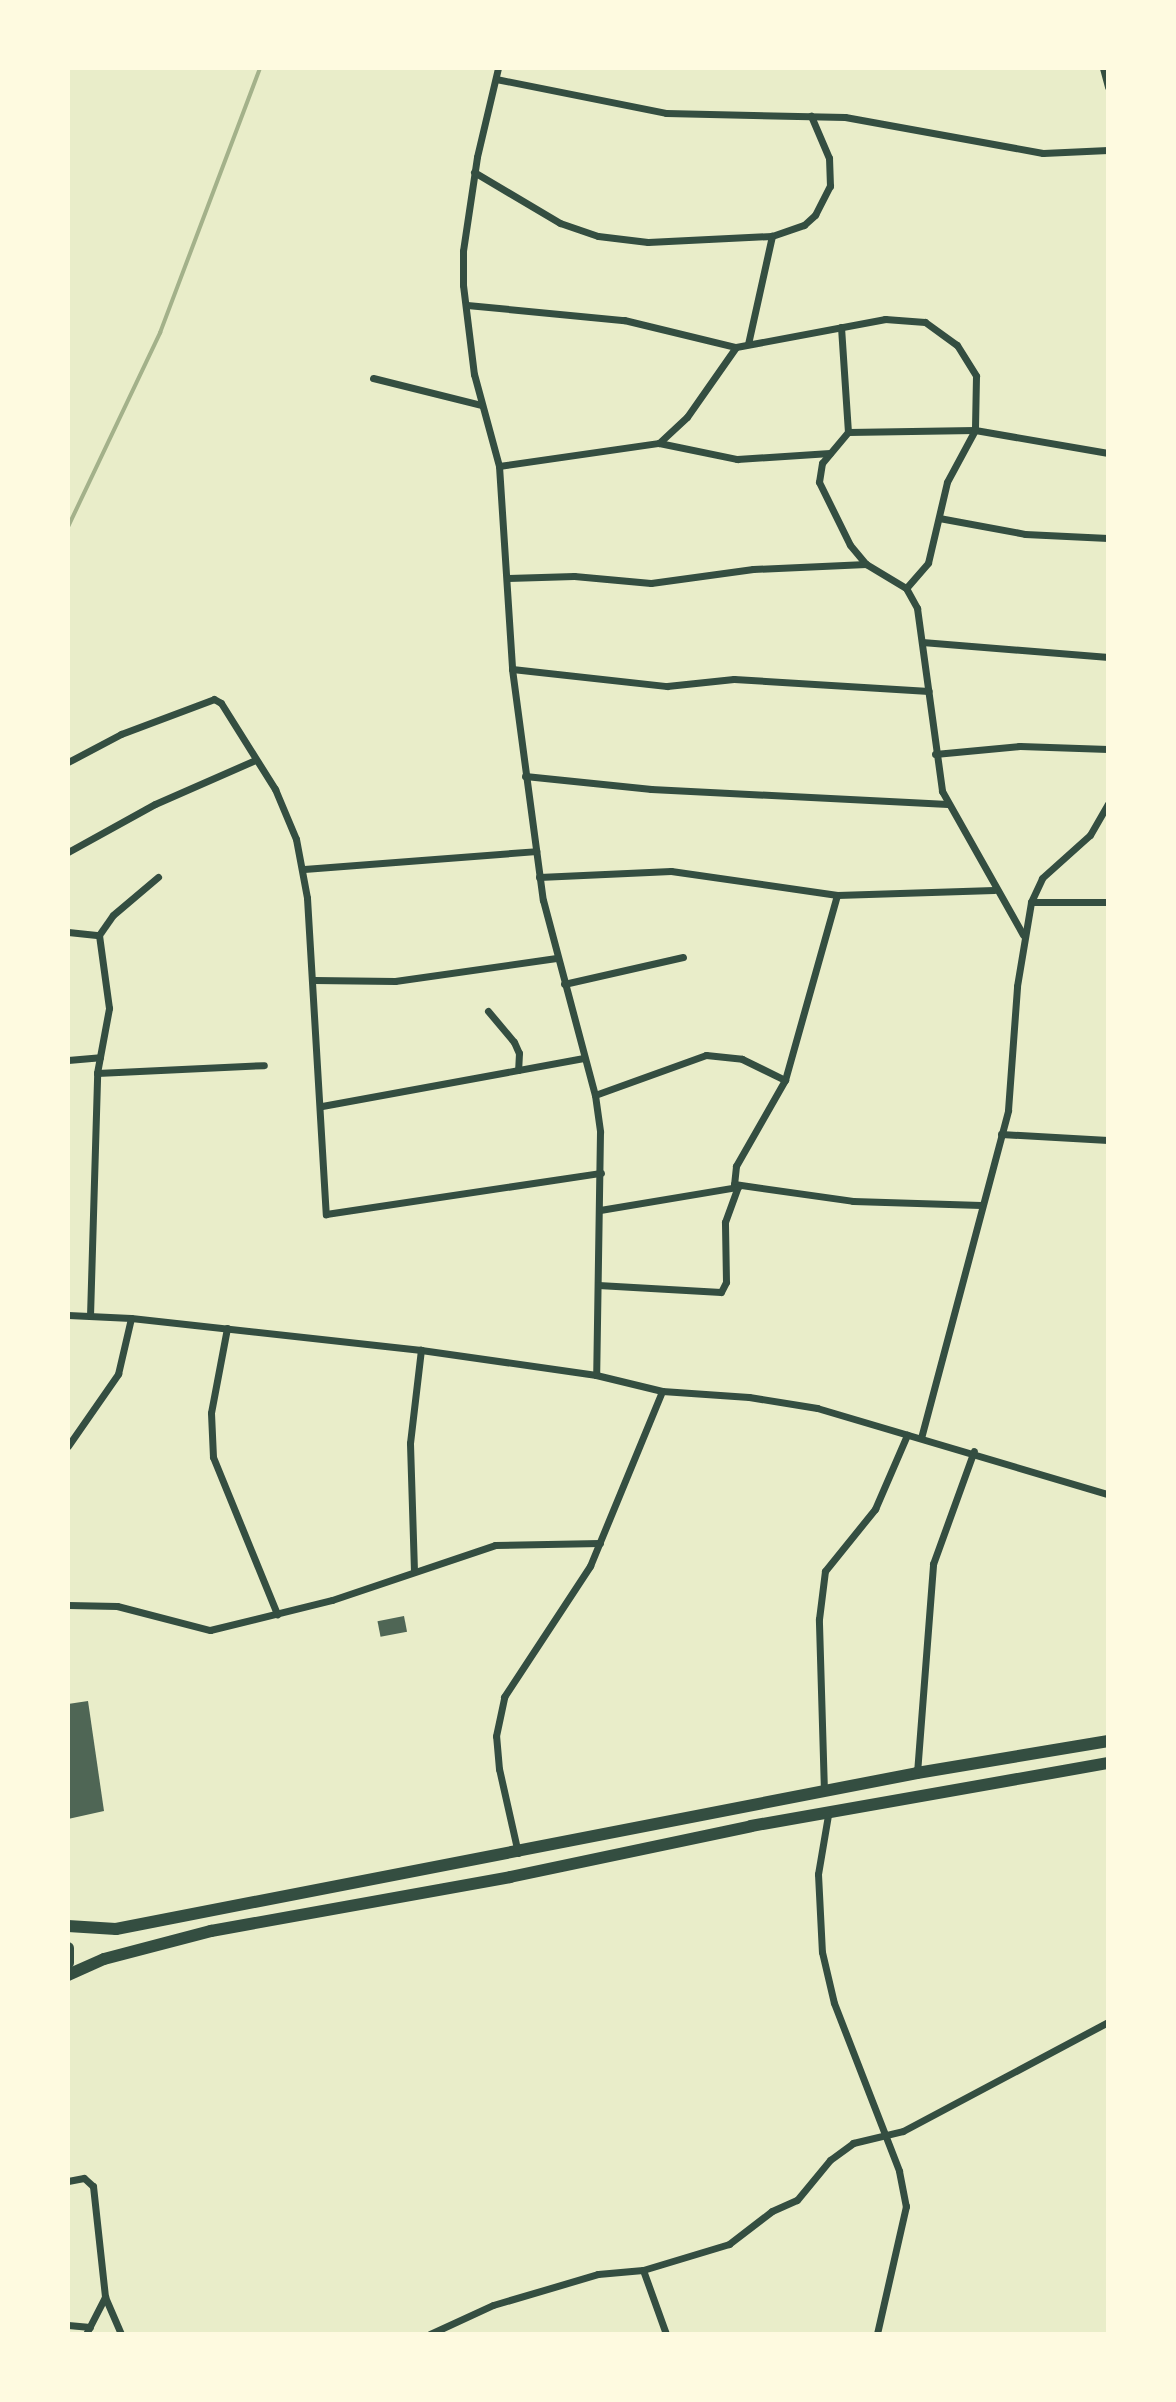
<!DOCTYPE html>
<html>
<head>
<meta charset="utf-8">
<style>
	body { margin:0 }
	#map { position:relative; width:1176px; height:2402px; overflow:hidden; background:#e9edc9; font-family:Overpass,sans-serif }
	div>[style] { position:absolute }
	.stream>* { height:3.5px; margin:-1.75px; padding:0 1.75px; transform-origin:1.75px; border-radius:1.75px; background:#a3b18a }
	.building>* { inset:0; background:#4f6655; transform-origin:0 0 }
	.minor>* { height:7px; margin:-3.5px; padding:0 3.5px; transform-origin:3.5px; border-radius:3.5px; background:#344e41 }
	.trunk>* { height:12px; margin:-6px; padding:0 6px; transform-origin:6px; border-radius:6px; background:#344e41 }
	span { translate:-50% -50%; white-space:nowrap; text-align:center; line-height:1.15; -webkit-text-stroke:6px #fefae0; paint-order:stroke }
	.frame { position:absolute; inset:0; border:70px solid #fefae0; pointer-events:none }
</style>
</head>
<body>
<div id="map">
	<div class="stream">
		<div style="left:68px;top:527px;width:215px;rotate:-64.6deg"></div>
		<div style="left:160px;top:333px;width:283px;rotate:-69.3deg"></div>
	</div>
	<div class="building">
		<div style="left:404px;top:1616px;width:16px;height:27px;rotate:79deg"></div>
		<div style="clip-path:polygon(88px 1701px,104px 1811px,68px 1819px,68px 1704px)"></div>
	</div>
	<div class="minor">
		<div style="left:498px;top:68px;width:91px;rotate:103.3deg"></div>
		<div style="left:477px;top:157px;width:95px;rotate:98.5deg"></div>
		<div style="left:463px;top:251px;width:34px;rotate:90deg"></div>
		<div style="left:463px;top:285px;width:90px;rotate:83deg"></div>
		<div style="left:474px;top:374px;width:95px;rotate:74.8deg"></div>
		<div style="left:499px;top:466px;width:203px;rotate:86.3deg"></div>
		<div style="left:512px;top:669px;width:233px;rotate:82.4deg"></div>
		<div style="left:543px;top:900px;width:202px;rotate:75.1deg"></div>
		<div style="left:595px;top:1095px;width:37px;rotate:82deg"></div>
		<div style="left:600px;top:1132px;width:243px;rotate:90.9deg"></div>
		<div style="left:1103px;top:68px;width:20px;rotate:75deg"></div>
		<div style="left:496px;top:79px;width:173px;rotate:11.3deg"></div>
		<div style="left:666px;top:113px;width:179px;rotate:1.3deg"></div>
		<div style="left:845px;top:117px;width:201px;rotate:10.3deg"></div>
		<div style="left:1043px;top:153px;width:65px;rotate:-2.6deg"></div>
		<div style="left:474px;top:172px;width:100px;rotate:30.7deg"></div>
		<div style="left:560px;top:223px;width:40px;rotate:18.9deg"></div>
		<div style="left:598px;top:236px;width:50px;rotate:6.8deg"></div>
		<div style="left:648px;top:242px;width:124px;rotate:-2.8deg"></div>
		<div style="left:772px;top:236px;width:34px;rotate:-19deg"></div>
		<div style="left:804px;top:225px;width:15px;rotate:-42deg"></div>
		<div style="left:815px;top:215px;width:33px;rotate:-63deg"></div>
		<div style="left:830px;top:186px;width:28px;rotate:-92deg"></div>
		<div style="left:829px;top:158px;width:46px;rotate:-113.2deg"></div>
		<div style="left:467px;top:305px;width:158px;rotate:5.5deg"></div>
		<div style="left:624px;top:320px;width:115px;rotate:13.6deg"></div>
		<div style="left:841px;top:327px;width:105px;rotate:86.2deg"></div>
		<div style="left:848px;top:432px;width:40px;rotate:130deg"></div>
		<div style="left:822px;top:463px;width:19px;rotate:99deg"></div>
		<div style="left:819px;top:482px;width:70px;rotate:63.8deg"></div>
		<div style="left:850px;top:545px;width:25px;rotate:50deg"></div>
		<div style="left:866px;top:564px;width:47px;rotate:31deg"></div>
		<div style="left:906px;top:588px;width:23px;rotate:61deg"></div>
		<div style="left:917px;top:608px;width:185px;rotate:82.2deg"></div>
		<div style="left:942px;top:791px;width:165px;rotate:60.6deg"></div>
		<div style="left:748px;top:344px;width:111px;rotate:-77.5deg"></div>
		<div style="left:373px;top:378px;width:111px;rotate:14deg"></div>
		<div style="left:848px;top:432px;width:127px;rotate:-0.9deg"></div>
		<div style="left:975px;top:430px;width:135px;rotate:9.8deg"></div>
		<div style="left:659px;top:443px;width:80px;rotate:11.6deg"></div>
		<div style="left:737px;top:459px;width:93px;rotate:-3.7deg"></div>
		<div style="left:499px;top:466px;width:162px;rotate:-8.2deg"></div>
		<div style="left:659px;top:443px;width:38px;rotate:-43deg"></div>
		<div style="left:687px;top:417px;width:85px;rotate:-55deg"></div>
		<div style="left:736px;top:347px;width:152px;rotate:-10.6deg"></div>
		<div style="left:885px;top:319px;width:40px;rotate:4.3deg"></div>
		<div style="left:925px;top:322px;width:39px;rotate:36deg"></div>
		<div style="left:957px;top:345px;width:36px;rotate:58deg"></div>
		<div style="left:976px;top:376px;width:54px;rotate:91.1deg"></div>
		<div style="left:975px;top:430px;width:59px;rotate:118.3deg"></div>
		<div style="left:947px;top:482px;width:83px;rotate:103.2deg"></div>
		<div style="left:928px;top:563px;width:33px;rotate:131deg"></div>
		<div style="left:939px;top:518px;width:87px;rotate:10.5deg"></div>
		<div style="left:1025px;top:534px;width:83px;rotate:2.8deg"></div>
		<div style="left:508px;top:578px;width:66px;rotate:-1.7deg"></div>
		<div style="left:574px;top:576px;width:77px;rotate:5.2deg"></div>
		<div style="left:651px;top:583px;width:103px;rotate:-7.8deg"></div>
		<div style="left:753px;top:569px;width:113px;rotate:-2.5deg"></div>
		<div style="left:922px;top:642px;width:187px;rotate:4.6deg"></div>
		<div style="left:512px;top:669px;width:156px;rotate:6.3deg"></div>
		<div style="left:667px;top:686px;width:67px;rotate:-6deg"></div>
		<div style="left:734px;top:679px;width:195px;rotate:3.5deg"></div>
		<div style="left:935px;top:754px;width:85px;rotate:-5.4deg"></div>
		<div style="left:1020px;top:746px;width:88px;rotate:2deg"></div>
		<div style="left:68px;top:762px;width:60px;rotate:-27.8deg"></div>
		<div style="left:121px;top:734px;width:99px;rotate:-20.6deg"></div>
		<div style="left:214px;top:699px;width:8px;rotate:30deg"></div>
		<div style="left:221px;top:703px;width:102px;rotate:57.9deg"></div>
		<div style="left:275px;top:789px;width:54px;rotate:67.2deg"></div>
		<div style="left:296px;top:839px;width:60px;rotate:79.4deg"></div>
		<div style="left:307px;top:898px;width:317px;rotate:86.6deg"></div>
		<div style="left:326px;top:1214px;width:278px;rotate:-8.5deg"></div>
		<div style="left:525px;top:776px;width:127px;rotate:5.9deg"></div>
		<div style="left:651px;top:789px;width:297px;rotate:2.9deg"></div>
		<div style="left:68px;top:852px;width:99px;rotate:-28.9deg"></div>
		<div style="left:155px;top:804px;width:109px;rotate:-23.7deg"></div>
		<div style="left:304px;top:869px;width:233px;rotate:-4.4deg"></div>
		<div style="left:539px;top:877px;width:132px;rotate:-2.6deg"></div>
		<div style="left:671px;top:871px;width:168px;rotate:8.2deg"></div>
		<div style="left:837px;top:895px;width:157px;rotate:-1.8deg"></div>
		<div style="left:837px;top:895px;width:192px;rotate:105.7deg"></div>
		<div style="left:785px;top:1080px;width:99px;rotate:119.7deg"></div>
		<div style="left:736px;top:1166px;width:18px;rotate:96deg"></div>
		<div style="left:734px;top:1184px;width:120px;rotate:8.1deg"></div>
		<div style="left:853px;top:1201px;width:128px;rotate:1.8deg"></div>
		<div style="left:1031px;top:902px;width:77px"></div>
		<div style="left:68px;top:932px;width:31px;rotate:6deg"></div>
		<div style="left:314px;top:980px;width:81px;rotate:0.7deg"></div>
		<div style="left:395px;top:981px;width:163px;rotate:-8.1deg"></div>
		<div style="left:564px;top:984px;width:122px;rotate:-12.8deg"></div>
		<div style="left:488px;top:1011px;width:40px;rotate:50deg"></div>
		<div style="left:514px;top:1042px;width:12px;rotate:66deg"></div>
		<div style="left:519px;top:1053px;width:17px;rotate:93deg"></div>
		<div style="left:68px;top:1060px;width:32px;rotate:-5deg"></div>
		<div style="left:97px;top:1073px;width:167px;rotate:-2.7deg"></div>
		<div style="left:595px;top:1095px;width:118px;rotate:-19.8deg"></div>
		<div style="left:706px;top:1055px;width:36px;rotate:6deg"></div>
		<div style="left:742px;top:1059px;width:48px;rotate:26deg"></div>
		<div style="left:322px;top:1106px;width:266px;rotate:-10.4deg"></div>
		<div style="left:1001px;top:1134px;width:107px;rotate:3.2deg"></div>
		<div style="left:600px;top:1210px;width:140px;rotate:-9.5deg"></div>
		<div style="left:598px;top:1285px;width:123px;rotate:3.3deg"></div>
		<div style="left:721px;top:1292px;width:11px;rotate:-63deg"></div>
		<div style="left:726px;top:1282px;width:60px;rotate:-91deg"></div>
		<div style="left:725px;top:1222px;width:37px;rotate:-70deg"></div>
		<div style="left:68px;top:1315px;width:63px;rotate:2.7deg"></div>
		<div style="left:131px;top:1318px;width:292px;rotate:6.3deg"></div>
		<div style="left:421px;top:1350px;width:177px;rotate:8.1deg"></div>
		<div style="left:596px;top:1375px;width:68px;rotate:13.6deg"></div>
		<div style="left:662px;top:1391px;width:87px;rotate:3.9deg"></div>
		<div style="left:749px;top:1397px;width:69px;rotate:9.2deg"></div>
		<div style="left:817px;top:1408px;width:303px;rotate:16.5deg"></div>
		<div style="left:90px;top:1316px;width:243px;rotate:-88.3deg"></div>
		<div style="left:97px;top:1073px;width:66px;rotate:-79.5deg"></div>
		<div style="left:109px;top:1008px;width:74px;rotate:-97.8deg"></div>
		<div style="left:99px;top:935px;width:24px;rotate:-55deg"></div>
		<div style="left:113px;top:915px;width:59px;rotate:-40.2deg"></div>
		<div style="left:227px;top:1328px;width:86px;rotate:100.7deg"></div>
		<div style="left:211px;top:1413px;width:44px;rotate:87.4deg"></div>
		<div style="left:213px;top:1457px;width:170px;rotate:67.8deg"></div>
		<div style="left:921px;top:1438px;width:339px;rotate:-75.1deg"></div>
		<div style="left:1008px;top:1110px;width:124px;rotate:-85.8deg"></div>
		<div style="left:1017px;top:986px;width:85px;rotate:-80.5deg"></div>
		<div style="left:1031px;top:902px;width:26px;rotate:-65deg"></div>
		<div style="left:1042px;top:878px;width:64px;rotate:-41.9deg"></div>
		<div style="left:1090px;top:835px;width:36px;rotate:-60deg"></div>
		<div style="left:68px;top:1446px;width:88px;rotate:-55.2deg"></div>
		<div style="left:118px;top:1374px;width:57px;rotate:-76.9deg"></div>
		<div style="left:414px;top:1571px;width:128px;rotate:-91.8deg"></div>
		<div style="left:410px;top:1443px;width:94px;rotate:-83.3deg"></div>
		<div style="left:68px;top:1605px;width:49px;rotate:1.2deg"></div>
		<div style="left:117px;top:1606px;width:96px;rotate:14.5deg"></div>
		<div style="left:210px;top:1630px;width:126px;rotate:-13.8deg"></div>
		<div style="left:332px;top:1600px;width:172px;rotate:-18.6deg"></div>
		<div style="left:495px;top:1545px;width:105px;rotate:-1.1deg"></div>
		<div style="left:917px;top:1773px;width:210px;rotate:-85.6deg"></div>
		<div style="left:933px;top:1564px;width:120px;rotate:-70.1deg"></div>
		<div style="left:824px;top:1792px;width:173px;rotate:-91.7deg"></div>
		<div style="left:819px;top:1619px;width:48px;rotate:-82.9deg"></div>
		<div style="left:825px;top:1571px;width:80px;rotate:-51.1deg"></div>
		<div style="left:875px;top:1509px;width:81px;rotate:-66.6deg"></div>
		<div style="left:828px;top:1815px;width:60px;rotate:99.6deg"></div>
		<div style="left:818px;top:1874px;width:78px;rotate:87.1deg"></div>
		<div style="left:822px;top:1952px;width:52px;rotate:76.8deg"></div>
		<div style="left:834px;top:2003px;width:180px;rotate:68.8deg"></div>
		<div style="left:899px;top:2171px;width:36px;rotate:79deg"></div>
		<div style="left:906px;top:2206px;width:131px;rotate:102.8deg"></div>
		<div style="left:518px;top:1853px;width:86px;rotate:-102.7deg"></div>
		<div style="left:499px;top:1769px;width:33px;rotate:-95deg"></div>
		<div style="left:496px;top:1736px;width:40px;rotate:-78deg"></div>
		<div style="left:504px;top:1697px;width:157px;rotate:-56.7deg"></div>
		<div style="left:590px;top:1566px;width:189px;rotate:-67.6deg"></div>
		<div style="left:68px;top:2181px;width:16px;rotate:-11deg"></div>
		<div style="left:84px;top:2178px;width:12px;rotate:42deg"></div>
		<div style="left:93px;top:2186px;width:112px;rotate:83.8deg"></div>
		<div style="left:105px;top:2297px;width:40px;rotate:66.6deg"></div>
		<div style="left:643px;top:2270px;width:90px;rotate:-16.8deg"></div>
		<div style="left:729px;top:2244px;width:54px;rotate:-37.5deg"></div>
		<div style="left:772px;top:2211px;width:27px;rotate:-24deg"></div>
		<div style="left:797px;top:2200px;width:52px;rotate:-50.5deg"></div>
		<div style="left:830px;top:2160px;width:29px;rotate:-36deg"></div>
		<div style="left:853px;top:2143px;width:51px;rotate:-13.5deg"></div>
		<div style="left:903px;top:2131px;width:232px;rotate:-28deg"></div>
		<div style="left:68px;top:2325px;width:22px;rotate:5deg"></div>
		<div style="left:86px;top:2334px;width:42px;rotate:-62.8deg"></div>
		<div style="left:430px;top:2334px;width:69px;rotate:-24.7deg"></div>
		<div style="left:493px;top:2305px;width:109px;rotate:-16.4deg"></div>
		<div style="left:598px;top:2274px;width:45px;rotate:-5.1deg"></div>
		<div style="left:643px;top:2270px;width:68px;rotate:70.2deg"></div>
	</div>
	<div class="trunk">
		<div style="left:68px;top:1926px;width:48px;rotate:3.6deg"></div>
		<div style="left:116px;top:1929px;width:816px;rotate:-11.02deg"></div>
		<div style="left:917px;top:1773px;width:194px;rotate:-9.5deg"></div>
		<div style="left:68px;top:1948px;width:15px;rotate:90deg"></div>
		<div style="left:68px;top:1975px;width:39px;rotate:-24deg"></div>
		<div style="left:104px;top:1959px;width:111px;rotate:-14.7deg"></div>
		<div style="left:211px;top:1931px;width:304px;rotate:-10.2deg"></div>
		<div style="left:510px;top:1877px;width:246px;rotate:-11.9deg"></div>
		<div style="left:751px;top:1826px;width:363px;rotate:-10deg"></div>
	</div>
	<div class="frame"></div>
</div>
</body>
</html>
